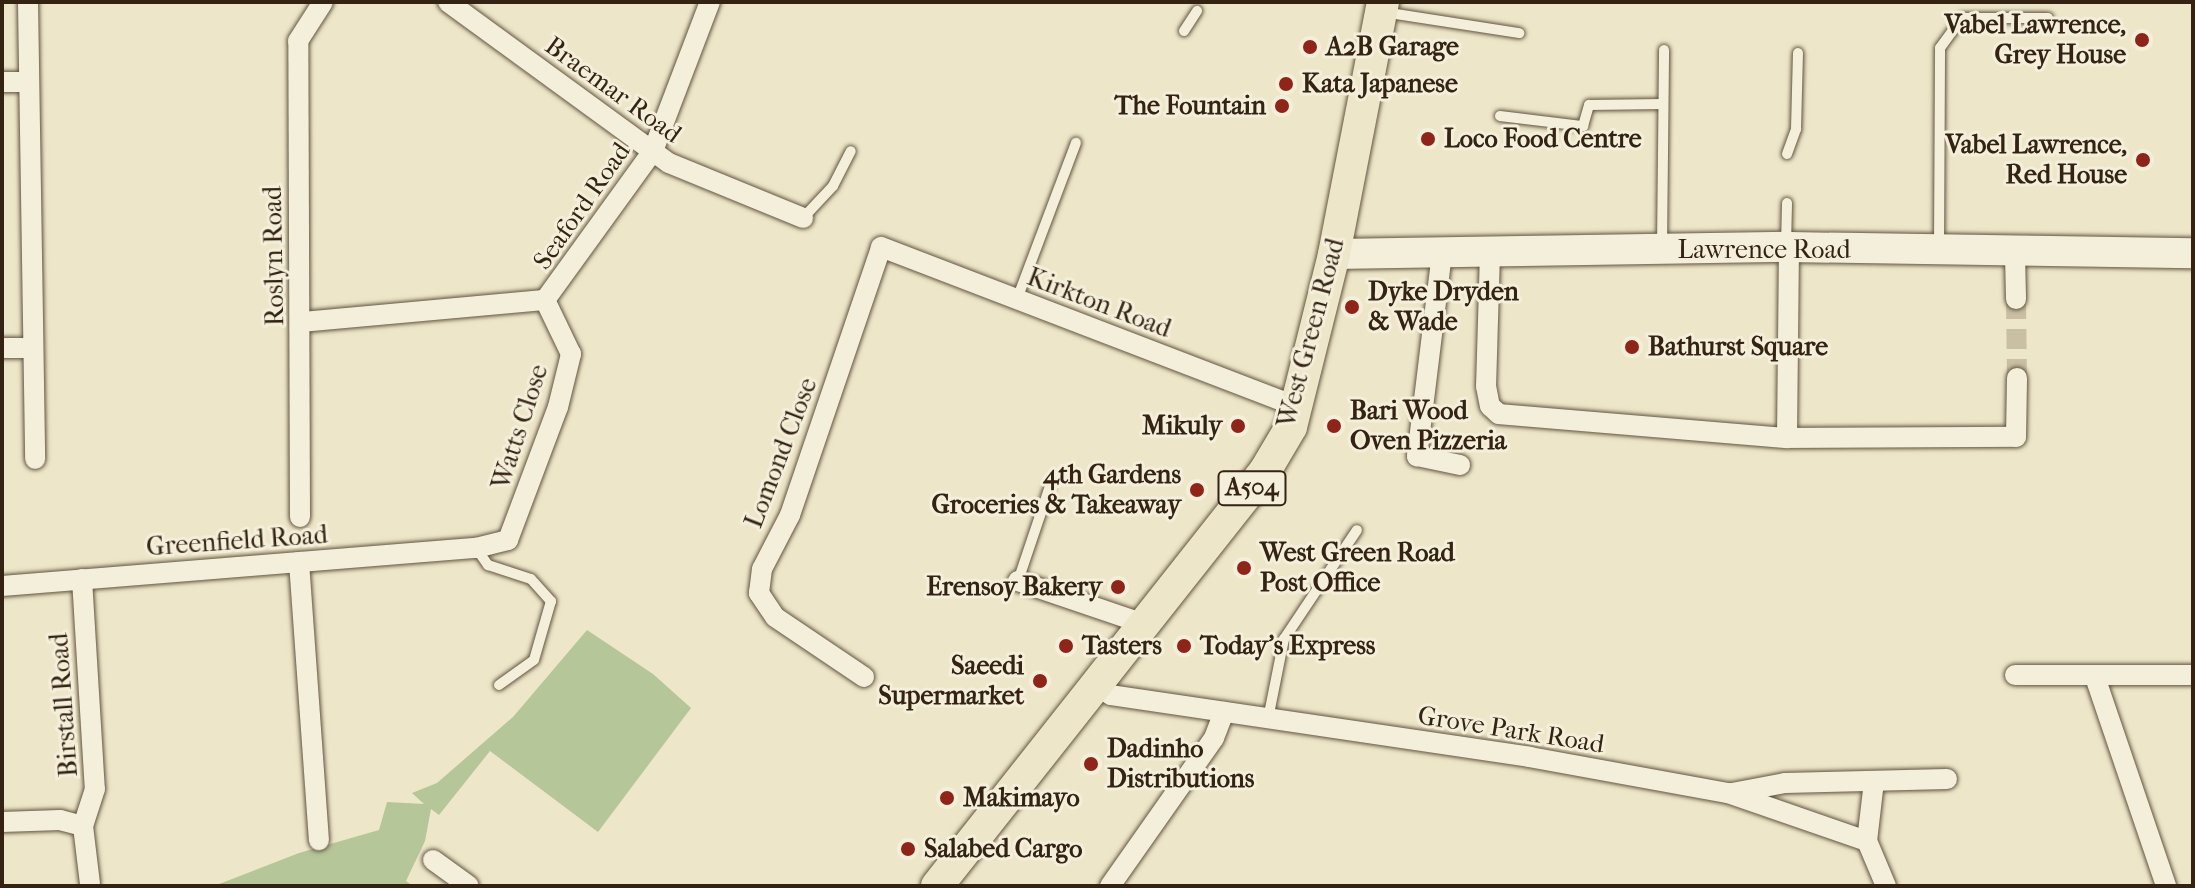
<!DOCTYPE html>
<html>
<head>
<meta charset="utf-8">
<style>
	body { margin:0 }
	#map { position:relative; width:2195px; height:888px; overflow:hidden; background:#eee6c8; font-family:"IM FELL French Canon",serif }
	div>[style] { position:absolute }
	.green>* { inset:0; background:#b5c699 }
	.street-tunnel>* { height:20px; margin-top:-10px; transform-origin:0; background:repeating-linear-gradient(90deg,#c9bfa4 0 20px,transparent 0 30px) }
	.roads { filter:drop-shadow(0 0 2px #625440) drop-shadow(0 0 2px #625440) }
	.lane>* { height:10px; margin:-5px; padding:0 5px; transform-origin:5px; border-radius:5px; background:#f4efdb }
	.street>* { height:20px; margin:-10px; padding:0 10px; transform-origin:10px; border-radius:10px; background:#f4efdb }
	.secondary>* { height:30px; margin:-15px; padding:0 15px; transform-origin:15px; border-radius:15px; background:#f4efdb }
	.primary>* { height:32px; margin:-16px; padding:0 16px; transform-origin:16px; border-radius:16px; background:#eee6c8 }
	.dots>* { width:22px; height:22px; translate:-50% -50%; box-sizing:border-box; border:4px solid #f4efdb; border-radius:50% }
	span { translate:-50% -50%; white-space:nowrap; text-align:center; line-height:1.15; -webkit-text-stroke:6px #f4efdb; paint-order:stroke }
	.shield-label span { padding:2px 6px; background:#f4efdb; border:2px solid; border-radius:6px; -webkit-text-stroke-width:0 }
	.shield-label { font-size:24px; color:#342312; font-weight:700 }
	.poi-label { font-size:26px; color:#342312; font-weight:700 }
	.right { translate:-100% -50%; text-align:right }
	.left { translate:0 -50%; text-align:left }
	.street-label { font-size:26px; color:#342312 }
	.frame { position:absolute; inset:0; border:4px solid #342312; pointer-events:none }
</style>
</head>
<body>
<div id="map">
	<div class="green">
		<div style="clip-path:polygon(587px 630px,653px 674px,691px 708px,598px 832px,490px 751px,439px 815px,431px 809px,425px 841px,406px 881px,413px 886px,214px 886px,299px 853px,379px 830px,387px 802px,424px 804px,412px 793px,437px 783px,513px 717px)"></div>
	</div>
	<div class="street-tunnel">
		<div style="left:2016px;top:299px;width:79px;rotate:89.3deg"></div>
	</div>
	<div class="roads">
		<div class="lane">
			<div style="left:1383px;top:12px;width:138px;rotate:8.8deg"></div>
			<div style="left:1184px;top:31px;width:24px;rotate:-57deg"></div>
			<div style="left:1500px;top:116px;width:84px;rotate:6.9deg"></div>
			<div style="left:1583px;top:126px;width:22px;rotate:-74deg"></div>
			<div style="left:1589px;top:105px;width:74px;rotate:-0.8deg"></div>
			<div style="left:1787px;top:154px;width:27px;rotate:-70deg"></div>
			<div style="left:1796px;top:129px;width:76px;rotate:-88.5deg"></div>
			<div style="left:803px;top:218px;width:44px;rotate:-46.8deg"></div>
			<div style="left:833px;top:186px;width:39px;rotate:-63deg"></div>
			<div style="left:1786px;top:245px;width:42px;rotate:-88.6deg"></div>
			<div style="left:1939px;top:247px;width:199px;rotate:-89.7deg"></div>
			<div style="left:1940px;top:48px;width:37px;rotate:-54deg"></div>
			<div style="left:1962px;top:18px;width:86px"></div>
			<div style="left:1662px;top:248px;width:198px;rotate:-89.4deg"></div>
			<div style="left:1017px;top:299px;width:167px;rotate:-69.3deg"></div>
			<div style="left:476px;top:548px;width:21px;rotate:55deg"></div>
			<div style="left:488px;top:565px;width:45px;rotate:18deg"></div>
			<div style="left:531px;top:579px;width:30px;rotate:48deg"></div>
			<div style="left:551px;top:601px;width:61px;rotate:106.1deg"></div>
			<div style="left:534px;top:660px;width:43px;rotate:144.5deg"></div>
			<div style="left:1018px;top:581px;width:97px;rotate:-71.4deg"></div>
			<div style="left:1268px;top:719px;width:82px;rotate:-78.7deg"></div>
			<div style="left:1284px;top:639px;width:131px;rotate:-56.2deg"></div>
		</div>
		<div class="street">
			<div style="left:28px;top:2px;width:457px;rotate:89.1deg"></div>
			<div style="left:448px;top:2px;width:273px;rotate:36.1deg"></div>
			<div style="left:669px;top:163px;width:145px;rotate:22.3deg"></div>
			<div style="left:2px;top:82px;width:25px"></div>
			<div style="left:1789px;top:247px;width:191px;rotate:90.6deg"></div>
			<div style="left:1787px;top:438px;width:229px;rotate:-0.3deg"></div>
			<div style="left:2016px;top:437px;width:59px;rotate:-89deg"></div>
			<div style="left:1442px;top:253px;width:205px;rotate:97deg"></div>
			<div style="left:1417px;top:456px;width:44px;rotate:11.8deg"></div>
			<div style="left:1490px;top:253px;width:133px;rotate:91.7deg"></div>
			<div style="left:1486px;top:386px;width:20px;rotate:79deg"></div>
			<div style="left:1490px;top:406px;width:12px;rotate:42deg"></div>
			<div style="left:1499px;top:414px;width:289px;rotate:4.8deg"></div>
			<div style="left:2015px;top:254px;width:45px;rotate:88.7deg"></div>
			<div style="left:302px;top:322px;width:244px;rotate:-5.2deg"></div>
			<div style="left:545px;top:300px;width:184px;rotate:-54.1deg"></div>
			<div style="left:653px;top:151px;width:160px;rotate:-69.1deg"></div>
			<div style="left:2px;top:348px;width:31px"></div>
			<div style="left:300px;top:517px;width:476px;rotate:-90.2deg"></div>
			<div style="left:298px;top:41px;width:46px;rotate:-57.3deg"></div>
			<div style="left:299px;top:562px;width:279px;rotate:85.9deg"></div>
			<div style="left:82px;top:579px;width:210px;rotate:86.5deg"></div>
			<div style="left:95px;top:789px;width:39px;rotate:108deg"></div>
			<div style="left:83px;top:826px;width:58px;rotate:83.1deg"></div>
			<div style="left:1018px;top:581px;width:133px;rotate:18.8deg"></div>
			<div style="left:2px;top:586px;width:476px;rotate:-4.6deg"></div>
			<div style="left:476px;top:548px;width:33px;rotate:-14deg"></div>
			<div style="left:508px;top:540px;width:142px;rotate:-69.4deg"></div>
			<div style="left:558px;top:407px;width:55px;rotate:-76.2deg"></div>
			<div style="left:571px;top:354px;width:60px;rotate:-115.7deg"></div>
			<div style="left:2015px;top:675px;width:178px"></div>
			<div style="left:864px;top:677px;width:107px;rotate:-146deg"></div>
			<div style="left:775px;top:617px;width:29px;rotate:-124deg"></div>
			<div style="left:759px;top:593px;width:24px;rotate:-83deg"></div>
			<div style="left:762px;top:569px;width:61px;rotate:-62.6deg"></div>
			<div style="left:790px;top:515px;width:283px;rotate:-71.2deg"></div>
			<div style="left:881px;top:247px;width:447px;rotate:21deg"></div>
			<div style="left:2095px;top:677px;width:221px;rotate:71.2deg"></div>
			<div style="left:1095px;top:685px;width:19px;rotate:32deg"></div>
			<div style="left:1111px;top:695px;width:423px;rotate:8.4deg"></div>
			<div style="left:1529px;top:757px;width:202px;rotate:10.3deg"></div>
			<div style="left:1728px;top:793px;width:147px;rotate:19.1deg"></div>
			<div style="left:1867px;top:841px;width:49px;rotate:67.1deg"></div>
			<div style="left:1732px;top:793px;width:54px;rotate:-10.7deg"></div>
			<div style="left:1785px;top:783px;width:162px;rotate:-1.4deg"></div>
			<div style="left:2px;top:822px;width:58px;rotate:-2deg"></div>
			<div style="left:60px;top:820px;width:24px;rotate:15deg"></div>
			<div style="left:1867px;top:841px;width:60px;rotate:-83.3deg"></div>
			<div style="left:433px;top:860px;width:44px;rotate:35.8deg"></div>
			<div style="left:1110px;top:886px;width:181px;rotate:-54.9deg"></div>
			<div style="left:1214px;top:738px;width:28px;rotate:-69deg"></div>
		</div>
		<div class="secondary">
			<div style="left:1334px;top:254px;width:455px;rotate:-0.9deg"></div>
			<div style="left:1789px;top:247px;width:404px;rotate:0.9deg"></div>
		</div>
		<div class="primary">
			<div style="left:937px;top:886px;width:529px;rotate:-51.68deg"></div>
			<div style="left:1265px;top:471px;width:51px;rotate:-59.4deg"></div>
			<div style="left:1291px;top:427px;width:178px;rotate:-76deg"></div>
			<div style="left:1334px;top:254px;width:257px;rotate:-79deg"></div>
		</div>
	</div>
	<div class="dots">
		<div style="left:2142px;top:40px;background:#8f2418"></div>
		<div style="left:1310px;top:47px;background:#8f2418"></div>
		<div style="left:1286px;top:84px;background:#8f2418"></div>
		<div style="left:1282px;top:106px;background:#8f2418"></div>
		<div style="left:1428px;top:139px;background:#8f2418"></div>
		<div style="left:2143px;top:160px;background:#8f2418"></div>
		<div style="left:1352px;top:307px;background:#8f2418"></div>
		<div style="left:1632px;top:347px;background:#8f2418"></div>
		<div style="left:1238px;top:426px;background:#8f2418"></div>
		<div style="left:1334px;top:426px;background:#8f2418"></div>
		<div style="left:1197px;top:490px;background:#8f2418"></div>
		<div style="left:1244px;top:568px;background:#8f2418"></div>
		<div style="left:1118px;top:587px;background:#8f2418"></div>
		<div style="left:1066px;top:646px;background:#8f2418"></div>
		<div style="left:1184px;top:646px;background:#8f2418"></div>
		<div style="left:1040px;top:681px;background:#8f2418"></div>
		<div style="left:1091px;top:764px;background:#8f2418"></div>
		<div style="left:947px;top:798px;background:#8f2418"></div>
		<div style="left:908px;top:849px;background:#8f2418"></div>
	</div>
	<div class="shield-label">
		<span style="left:1252px;top:488px">A504</span>
	</div>
	<div class="poi-label">
		<span class="right" style="left:2126px;top:40px">Vabel Lawrence,<br>Grey House</span>
		<span class="left" style="left:1326px;top:47px">A2B Garage</span>
		<span class="left" style="left:1302px;top:84px">Kata Japanese</span>
		<span class="right" style="left:1266px;top:106px">The Fountain</span>
		<span class="left" style="left:1444px;top:139px">Loco Food Centre</span>
		<span class="right" style="left:2127px;top:160px">Vabel Lawrence,<br>Red House</span>
		<span class="left" style="left:1368px;top:307px">Dyke Dryden<br>&amp; Wade</span>
		<span class="left" style="left:1648px;top:347px">Bathurst Square</span>
		<span class="left" style="left:1350px;top:426px">Bari Wood<br>Oven Pizzeria</span>
		<span class="right" style="left:1222px;top:426px">Mikuly</span>
		<span class="right" style="left:1181px;top:490px">4th Gardens<br>Groceries &amp; Takeaway</span>
		<span class="left" style="left:1260px;top:568px">West Green Road<br>Post Office</span>
		<span class="right" style="left:1102px;top:587px">Erensoy Bakery</span>
		<span class="left" style="left:1082px;top:646px">Tasters</span>
		<span class="left" style="left:1200px;top:646px">Today's Express</span>
		<span class="right" style="left:1024px;top:681px">Saeedi<br>Supermarket</span>
		<span class="left" style="left:1107px;top:764px">Dadinho<br>Distributions</span>
		<span class="left" style="left:963px;top:798px">Makimayo</span>
		<span class="left" style="left:924px;top:849px">Salabed Cargo</span>
	</div>
	<div class="street-label">
		<span style="left:613px;top:90px;rotate:36deg">Braemar Road</span>
		<span style="left:582px;top:206px;rotate:-55deg">Seaford Road</span>
		<span style="left:1764px;top:250px">Lawrence Road</span>
		<span style="left:274px;top:256px;rotate:-91deg">Roslyn Road</span>
		<span style="left:1099px;top:303px;rotate:21deg">Kirkton Road</span>
		<span style="left:1311px;top:333px;rotate:-75deg">West Green Road</span>
		<span style="left:520px;top:427px;rotate:-72deg">Watts Close</span>
		<span style="left:781px;top:453px;rotate:-69deg">Lomond Close</span>
		<span style="left:237px;top:541px;rotate:-4deg">Greenfield Road</span>
		<span style="left:64px;top:705px;rotate:-94deg">Birstall Road</span>
		<span style="left:1511px;top:730px;rotate:9deg">Grove Park Road</span>
	</div>
	<div class="frame"></div>
</div>
</body>
</html>
